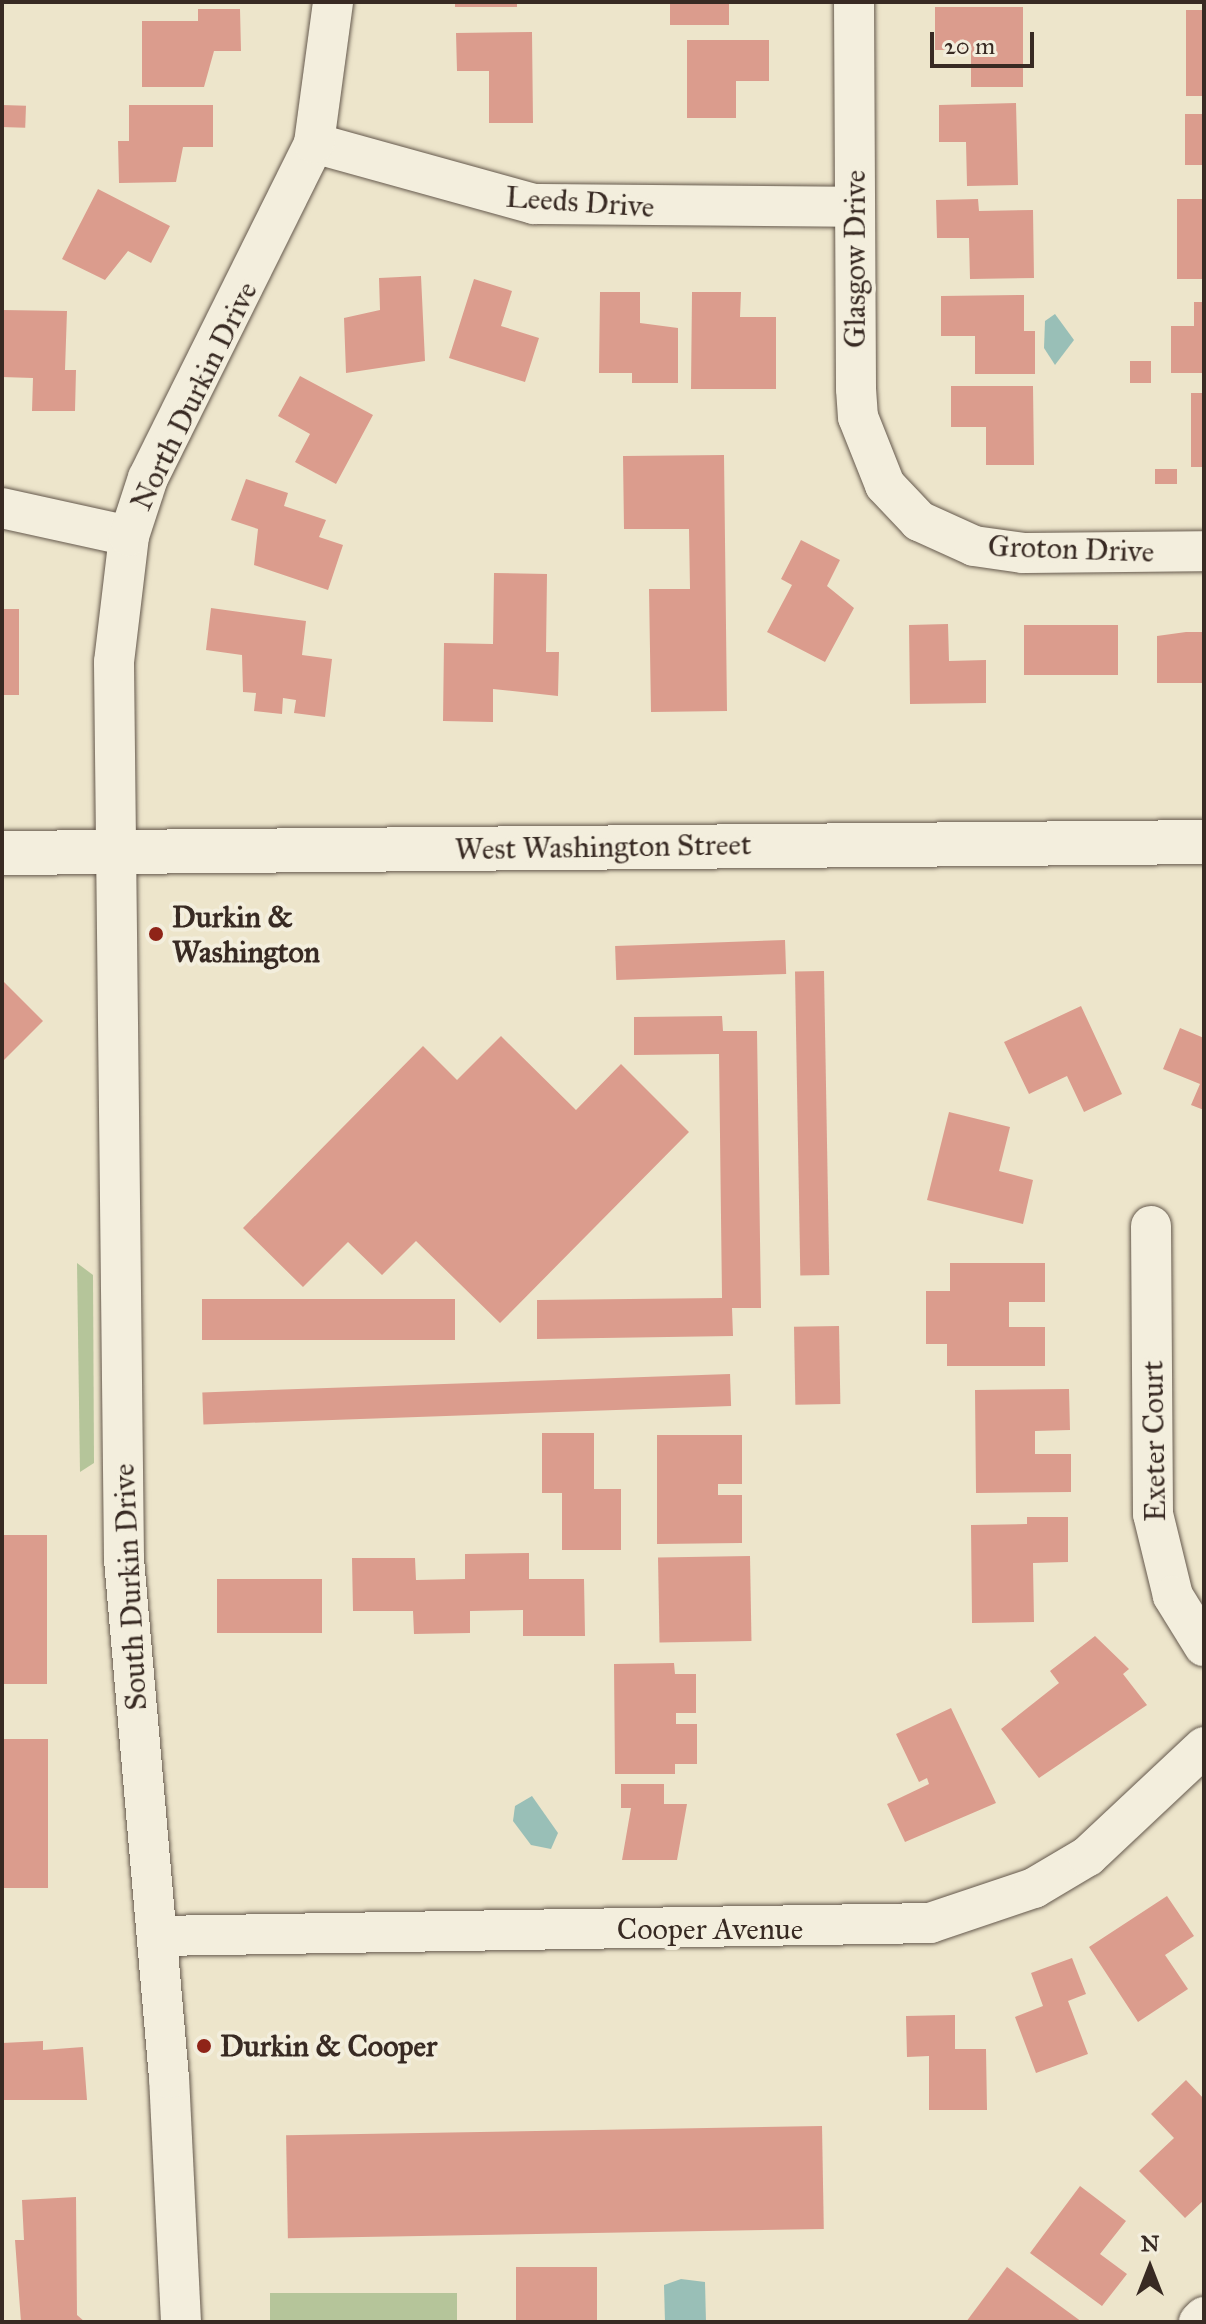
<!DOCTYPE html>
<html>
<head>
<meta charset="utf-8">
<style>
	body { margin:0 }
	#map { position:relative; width:1206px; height:2324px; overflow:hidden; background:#ede5cb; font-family:"IM FELL Great Primer",serif }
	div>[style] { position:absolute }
	.green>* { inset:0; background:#b5c59a; transform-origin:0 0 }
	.water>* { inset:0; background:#99bfb7 }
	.building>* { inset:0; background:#db9c8d; transform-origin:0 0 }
	.roads { filter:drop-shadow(0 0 2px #65594d) drop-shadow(0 0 2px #65594d) }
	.street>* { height:40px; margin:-20px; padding:0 20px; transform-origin:20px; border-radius:20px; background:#f3eedd }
	.secondary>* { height:44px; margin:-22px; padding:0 22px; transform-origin:22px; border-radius:22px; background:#f3eedd }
	.dots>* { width:22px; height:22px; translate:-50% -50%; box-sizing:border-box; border:4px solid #f3eedd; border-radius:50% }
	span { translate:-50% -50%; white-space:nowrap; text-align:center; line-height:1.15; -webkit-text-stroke:8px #f3eedd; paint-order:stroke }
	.street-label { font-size:30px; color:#382a23 }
	.poi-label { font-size:30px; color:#382a23; font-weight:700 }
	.left { translate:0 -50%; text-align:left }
	.frame { position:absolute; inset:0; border:4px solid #382a23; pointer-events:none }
	.north { position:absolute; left:1110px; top:2228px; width:80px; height:80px; -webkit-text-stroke:6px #f3eedd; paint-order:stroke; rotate:0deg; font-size:22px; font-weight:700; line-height:32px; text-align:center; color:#382a23 }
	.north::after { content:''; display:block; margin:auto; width:28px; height:36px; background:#382a23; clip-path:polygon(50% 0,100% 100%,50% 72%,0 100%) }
	.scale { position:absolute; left:930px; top:32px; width:104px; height:36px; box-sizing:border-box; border:4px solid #382a23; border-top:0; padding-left:10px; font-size:24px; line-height:28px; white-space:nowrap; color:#382a23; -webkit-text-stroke:6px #f3eedd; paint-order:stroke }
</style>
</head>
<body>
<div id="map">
	<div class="green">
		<div style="clip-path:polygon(77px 1263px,93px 1275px,94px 1463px,80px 1472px)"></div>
		<div style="left:270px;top:2293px;width:187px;height:29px"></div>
	</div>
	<div class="water">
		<div style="clip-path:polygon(1055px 314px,1074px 340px,1055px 365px,1044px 348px,1045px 321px)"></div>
		<div style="clip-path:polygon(532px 1796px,558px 1833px,551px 1849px,531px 1845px,513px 1821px,515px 1806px)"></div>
		<div style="clip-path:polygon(681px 2279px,705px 2282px,706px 2322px,665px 2322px,664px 2285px)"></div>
	</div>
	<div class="building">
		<div style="left:455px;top:2px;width:62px;height:5px"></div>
		<div style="left:670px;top:2px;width:59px;height:23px"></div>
		<div style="clip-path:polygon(935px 7px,1023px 7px,1023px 87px,971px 87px,971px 50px,935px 50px)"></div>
		<div style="clip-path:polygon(198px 9px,240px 9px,241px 51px,214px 51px,204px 87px,142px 87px,142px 21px,198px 21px)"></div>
		<div style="left:1186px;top:10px;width:18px;height:86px"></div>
		<div style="clip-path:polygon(532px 32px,533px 123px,489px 123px,489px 71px,457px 71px,456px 33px)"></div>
		<div style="clip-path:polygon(687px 40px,769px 40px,769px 81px,736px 81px,736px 118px,687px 118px)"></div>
		<div style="clip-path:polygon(1016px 103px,1018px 185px,967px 186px,966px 142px,939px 142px,939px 105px)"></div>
		<div style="left:2px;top:105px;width:24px;height:22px;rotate:2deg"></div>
		<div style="clip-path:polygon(129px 105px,213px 105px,213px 147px,183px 147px,176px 182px,119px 183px,118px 141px,129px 141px)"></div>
		<div style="left:1185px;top:114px;width:19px;height:51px"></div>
		<div style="clip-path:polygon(98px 189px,170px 226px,151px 263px,128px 251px,105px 280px,62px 259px)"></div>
		<div style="clip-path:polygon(978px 199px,979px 211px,1033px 210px,1034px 278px,970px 279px,969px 238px,937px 238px,936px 200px)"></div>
		<div style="left:1177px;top:199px;width:27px;height:80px"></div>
		<div style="clip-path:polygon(421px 276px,425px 361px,346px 373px,344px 318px,380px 310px,379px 278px)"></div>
		<div style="clip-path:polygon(474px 279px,512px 291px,501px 326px,539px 338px,525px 382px,449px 358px)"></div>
		<div style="clip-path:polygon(600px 292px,640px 292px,640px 323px,678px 328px,678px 383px,632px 383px,632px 373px,599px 373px)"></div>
		<div style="clip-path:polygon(692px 292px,741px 292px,740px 317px,776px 317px,776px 389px,691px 389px)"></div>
		<div style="clip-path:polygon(1024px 295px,1024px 331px,1035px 331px,1035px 374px,975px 374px,975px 336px,941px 336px,941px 296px)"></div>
		<div style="clip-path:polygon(1194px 302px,1204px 302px,1204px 373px,1171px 373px,1171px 326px,1194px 326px)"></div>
		<div style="clip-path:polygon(2px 310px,67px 311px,65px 370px,76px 370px,75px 411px,32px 411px,33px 378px,2px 377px)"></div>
		<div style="left:1130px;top:361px;width:21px;height:22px"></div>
		<div style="clip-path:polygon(300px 376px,373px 415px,336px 484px,295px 462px,310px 434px,278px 416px)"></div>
		<div style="clip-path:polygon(951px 386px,1033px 386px,1034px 465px,986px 465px,986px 427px,951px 427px)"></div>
		<div style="left:1191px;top:393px;width:13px;height:74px"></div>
		<div style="clip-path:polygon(724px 455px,727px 711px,651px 712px,649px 589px,690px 589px,689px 529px,624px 529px,623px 456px)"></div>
		<div style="left:1155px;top:469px;width:22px;height:15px"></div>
		<div style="clip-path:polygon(246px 479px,288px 493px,284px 506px,326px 520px,319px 537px,343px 545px,328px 590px,254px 565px,258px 529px,231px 520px)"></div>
		<div style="clip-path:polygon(801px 540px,840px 560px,827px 586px,854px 608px,825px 662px,767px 632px,792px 585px,781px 579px)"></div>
		<div style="clip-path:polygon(494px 573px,547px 574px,546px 652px,559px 652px,558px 696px,493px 689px,493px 722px,443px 721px,444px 643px,493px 644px)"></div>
		<div style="clip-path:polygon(211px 608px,306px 621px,302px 655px,332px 659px,325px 717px,294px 713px,296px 700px,283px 698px,282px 714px,254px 711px,256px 693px,243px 692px,242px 655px,206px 650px)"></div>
		<div style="left:2px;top:609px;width:17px;height:86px"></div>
		<div style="clip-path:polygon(948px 624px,949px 661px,986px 660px,986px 703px,910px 704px,909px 625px)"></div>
		<div style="left:1024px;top:625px;width:94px;height:50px"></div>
		<div style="clip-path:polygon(1186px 632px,1204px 632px,1204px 683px,1157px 683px,1157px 636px)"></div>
		<div style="left:785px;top:940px;width:34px;height:170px;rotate:88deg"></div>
		<div style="left:824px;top:971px;width:304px;height:29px;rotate:89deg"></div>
		<div style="clip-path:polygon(2px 980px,43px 1021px,2px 1062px)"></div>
		<div style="clip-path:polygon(1081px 1006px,1122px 1094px,1084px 1112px,1067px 1076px,1029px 1094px,1004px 1042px)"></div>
		<div style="clip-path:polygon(722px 1016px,723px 1031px,757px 1031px,761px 1308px,732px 1308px,733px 1336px,537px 1339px,537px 1300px,722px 1298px,719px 1054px,634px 1055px,634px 1017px)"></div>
		<div style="clip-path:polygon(1180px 1028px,1204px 1038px,1204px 1110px,1191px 1105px,1200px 1084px,1163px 1069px)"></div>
		<div style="clip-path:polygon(501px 1036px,576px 1110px,621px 1064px,689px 1132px,500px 1323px,416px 1241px,382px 1275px,348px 1242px,303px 1287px,243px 1228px,423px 1046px,457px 1080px)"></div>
		<div style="clip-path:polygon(949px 1112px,1010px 1127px,999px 1171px,1033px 1180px,1023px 1224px,927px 1200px)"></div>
		<div style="clip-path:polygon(950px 1263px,1045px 1263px,1045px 1302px,1009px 1302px,1009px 1327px,1045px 1327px,1045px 1366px,947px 1366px,947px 1344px,926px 1344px,926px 1291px,950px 1291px)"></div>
		<div style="left:455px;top:1299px;width:41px;height:253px;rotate:90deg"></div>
		<div style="left:839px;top:1326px;width:78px;height:45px;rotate:89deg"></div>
		<div style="left:730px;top:1374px;width:32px;height:528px;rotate:88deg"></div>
		<div style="clip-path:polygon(1069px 1389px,1070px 1430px,1035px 1431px,1035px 1454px,1071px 1454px,1071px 1492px,976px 1493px,975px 1390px)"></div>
		<div style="clip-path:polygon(542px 1433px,594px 1433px,594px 1489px,621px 1489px,621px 1550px,562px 1550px,562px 1493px,542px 1493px)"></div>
		<div style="clip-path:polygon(657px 1435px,742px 1435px,742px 1484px,718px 1484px,718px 1495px,742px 1495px,742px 1543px,657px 1544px)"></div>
		<div style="clip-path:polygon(1027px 1517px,1068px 1517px,1068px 1562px,1033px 1563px,1034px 1622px,972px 1623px,971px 1525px,1027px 1524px)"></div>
		<div style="left:2px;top:1535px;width:45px;height:149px"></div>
		<div style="clip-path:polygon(529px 1553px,529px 1579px,584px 1579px,585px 1636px,523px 1636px,523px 1610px,470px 1611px,470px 1633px,414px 1634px,413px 1611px,353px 1611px,352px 1558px,415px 1558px,416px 1580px,465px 1579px,465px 1554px)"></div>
		<div style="left:750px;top:1556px;width:85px;height:92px;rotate:89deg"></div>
		<div style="left:322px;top:1579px;width:54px;height:105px;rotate:90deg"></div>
		<div style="clip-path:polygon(1095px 1636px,1129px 1669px,1123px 1674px,1147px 1705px,1039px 1778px,1001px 1729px,1059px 1683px,1050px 1671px)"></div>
		<div style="clip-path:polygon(674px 1663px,675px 1674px,696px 1674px,696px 1713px,676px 1713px,676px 1724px,697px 1724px,697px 1764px,675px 1764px,675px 1774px,615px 1774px,614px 1664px)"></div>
		<div style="clip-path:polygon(951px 1708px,996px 1803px,905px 1842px,887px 1804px,929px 1784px,927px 1778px,919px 1782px,896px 1734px)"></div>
		<div style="left:2px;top:1739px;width:46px;height:149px"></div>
		<div style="clip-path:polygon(621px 1784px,664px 1784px,664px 1804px,687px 1804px,677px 1860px,622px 1860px,631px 1808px,621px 1808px)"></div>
		<div style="clip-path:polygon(1167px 1896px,1194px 1936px,1165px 1955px,1188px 1989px,1138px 2022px,1089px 1947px)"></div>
		<div style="clip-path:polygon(1072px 1958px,1086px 1994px,1068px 2001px,1088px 2054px,1036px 2073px,1015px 2017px,1043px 2006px,1031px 1973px)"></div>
		<div style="clip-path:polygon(955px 2015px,955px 2049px,986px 2049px,987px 2110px,929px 2110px,929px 2056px,907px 2057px,906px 2016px)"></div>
		<div style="clip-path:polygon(43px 2041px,43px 2050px,83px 2047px,87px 2100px,2px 2100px,2px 2043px)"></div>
		<div style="clip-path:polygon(1186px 2080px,1204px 2099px,1204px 2200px,1185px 2218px,1139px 2171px,1174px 2138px,1151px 2114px)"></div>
		<div style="left:822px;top:2126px;width:103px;height:536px;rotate:89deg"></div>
		<div style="clip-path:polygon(1080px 2186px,1126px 2221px,1100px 2254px,1127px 2274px,1102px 2306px,1030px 2253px)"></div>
		<div style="clip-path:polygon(76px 2197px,77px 2315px,85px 2322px,21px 2322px,15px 2240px,24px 2240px,22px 2200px)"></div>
		<div style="left:516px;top:2267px;width:81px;height:55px"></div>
		<div style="clip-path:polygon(1007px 2267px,1082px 2322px,966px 2322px)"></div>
	</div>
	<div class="roads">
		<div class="street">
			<div style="left:854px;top:2px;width:387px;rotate:89.7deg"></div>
			<div style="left:856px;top:389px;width:28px;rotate:86deg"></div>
			<div style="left:858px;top:417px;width:73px;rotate:68.3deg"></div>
			<div style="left:885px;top:485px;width:50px;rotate:46.6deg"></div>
			<div style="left:919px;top:521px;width:60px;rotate:24.4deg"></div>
			<div style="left:974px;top:546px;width:49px;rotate:8.1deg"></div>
			<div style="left:1023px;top:553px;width:181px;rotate:-0.6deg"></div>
			<div style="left:314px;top:143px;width:228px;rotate:15.5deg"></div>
			<div style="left:534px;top:204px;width:321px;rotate:0.5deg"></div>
			<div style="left:2px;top:508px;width:130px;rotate:12.4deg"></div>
			<div style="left:1151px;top:1226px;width:288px;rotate:89.6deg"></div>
			<div style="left:1153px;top:1514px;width:84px;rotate:76.3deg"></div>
			<div style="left:1173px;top:1596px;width:59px;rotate:58.2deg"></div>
			<div style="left:157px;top:1936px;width:773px;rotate:-0.96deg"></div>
			<div style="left:930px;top:1923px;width:110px;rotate:-18.6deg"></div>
			<div style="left:1034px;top:1888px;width:63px;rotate:-30.7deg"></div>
			<div style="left:1088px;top:1856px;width:159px;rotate:-43.2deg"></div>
			<div style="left:181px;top:2322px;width:244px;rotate:-92.8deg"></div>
			<div style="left:169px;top:2078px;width:521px;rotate:-94.96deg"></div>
			<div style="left:124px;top:1559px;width:897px;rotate:-90.64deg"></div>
			<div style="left:114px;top:662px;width:127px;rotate:-83.2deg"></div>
			<div style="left:129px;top:536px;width:61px;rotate:-71.9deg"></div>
			<div style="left:148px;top:478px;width:374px;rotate:-63.6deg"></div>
			<div style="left:314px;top:143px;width:142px;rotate:-82.3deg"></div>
			<div style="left:1199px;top:2322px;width:7px;rotate:-45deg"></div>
		</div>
		<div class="secondary">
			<div style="left:2px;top:853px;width:1202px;rotate:-0.52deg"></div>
		</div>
	</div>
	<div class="dots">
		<div style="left:156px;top:934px;background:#8f2418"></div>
		<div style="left:204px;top:2046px;background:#8f2418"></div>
	</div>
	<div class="street-label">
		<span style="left:580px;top:202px;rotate:4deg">Leeds Drive</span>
		<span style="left:855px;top:259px;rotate:-90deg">Glasgow Drive</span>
		<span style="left:194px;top:396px;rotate:-64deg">North Durkin Drive</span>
		<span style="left:1071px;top:549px;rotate:2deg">Groton Drive</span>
		<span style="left:603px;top:847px;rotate:-1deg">West Washington Street</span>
		<span style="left:1154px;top:1441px;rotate:-91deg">Exeter Court</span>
		<span style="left:130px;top:1587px;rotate:-93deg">South Durkin Drive</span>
		<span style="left:710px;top:1929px">Cooper Avenue</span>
	</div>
	<div class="poi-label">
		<span class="left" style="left:172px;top:934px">Durkin &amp;<br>Washington</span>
		<span class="left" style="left:220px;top:2046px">Durkin &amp; Cooper</span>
	</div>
	<div class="frame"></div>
	<div class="north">N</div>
	<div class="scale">20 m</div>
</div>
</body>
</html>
